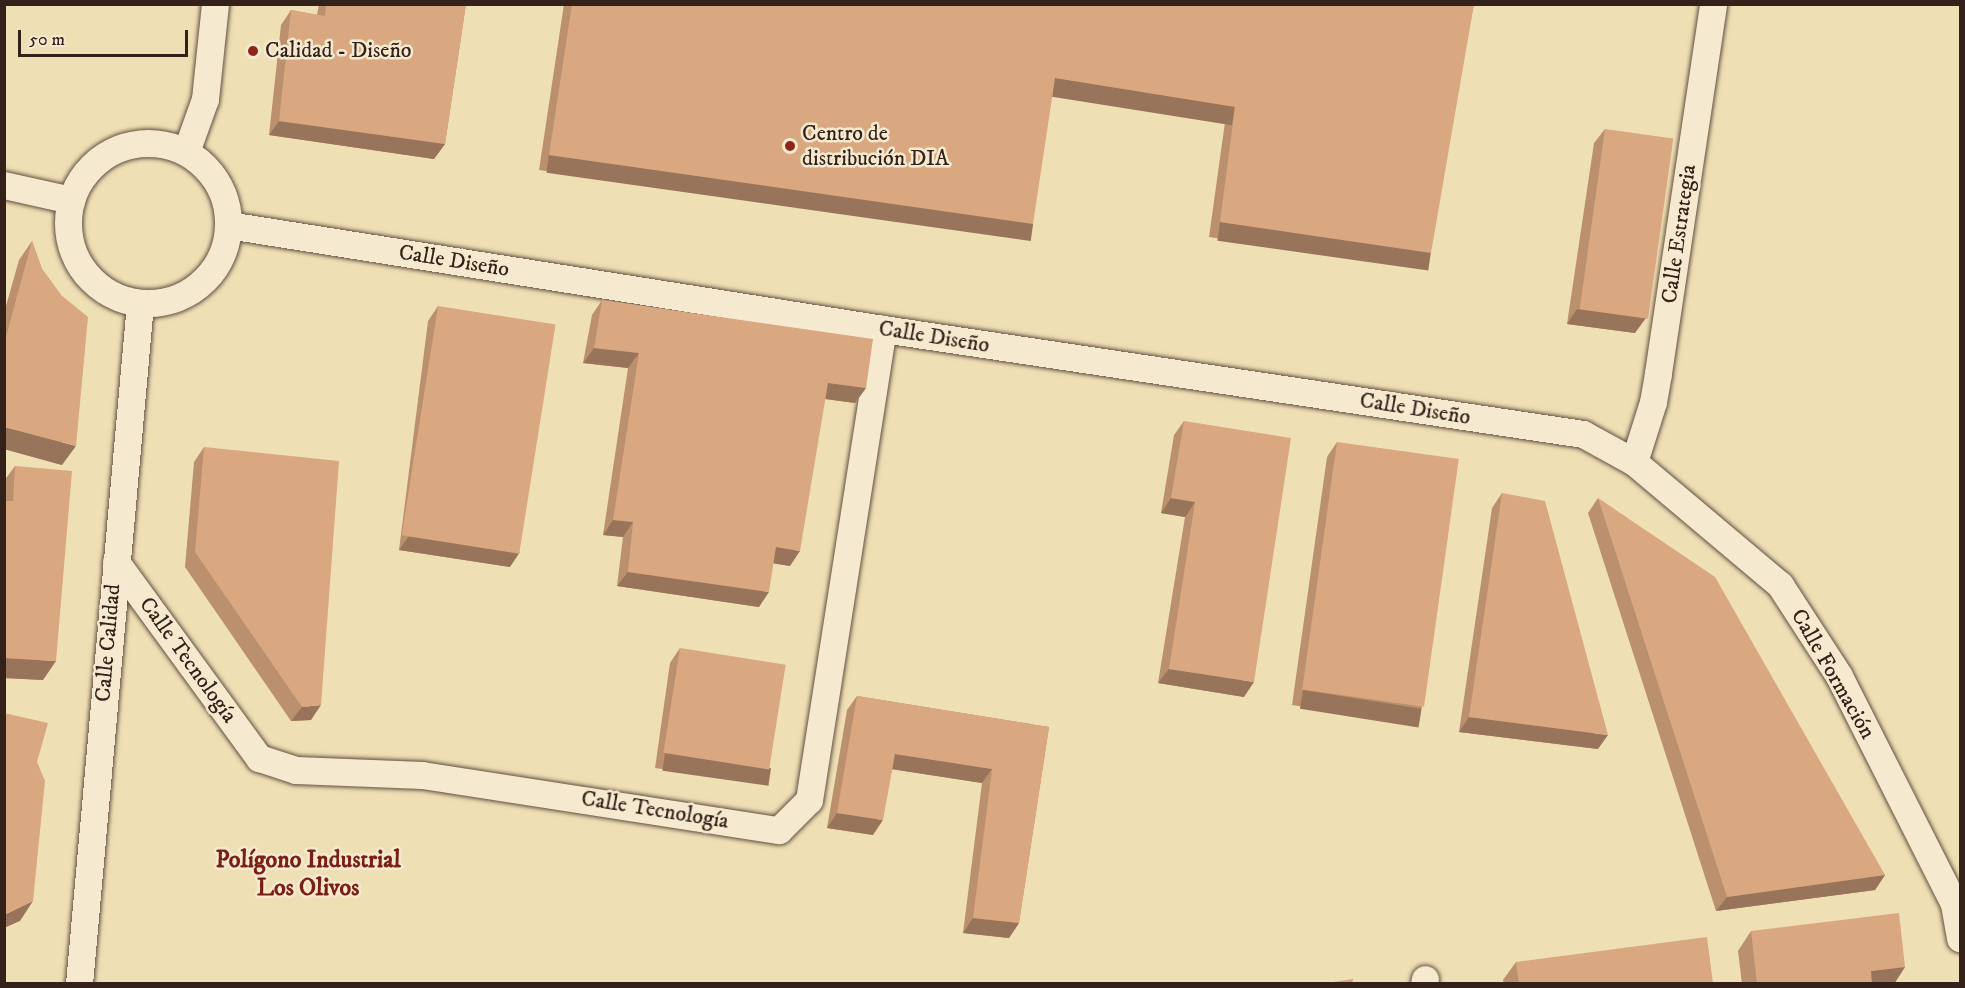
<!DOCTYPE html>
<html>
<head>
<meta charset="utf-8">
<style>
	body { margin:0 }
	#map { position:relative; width:1965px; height:988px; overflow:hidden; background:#efdfb5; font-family:"IM FELL DW Pica",serif }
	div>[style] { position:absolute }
	.roads { filter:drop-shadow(0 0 2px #635041) drop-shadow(0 0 2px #635041) }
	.minor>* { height:27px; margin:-13.5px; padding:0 13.5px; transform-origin:13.5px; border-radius:13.5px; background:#f5eacf }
	.minor>.ring { margin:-13.5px; padding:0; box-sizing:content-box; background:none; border:27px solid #f5eacf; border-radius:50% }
	.wall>* { inset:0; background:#bb906e }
	.shaded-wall>* { inset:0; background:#98755a; transform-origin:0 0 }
	.building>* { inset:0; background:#d9a780; transform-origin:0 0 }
	.dots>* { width:16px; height:16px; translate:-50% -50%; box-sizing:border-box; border:3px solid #f5eacf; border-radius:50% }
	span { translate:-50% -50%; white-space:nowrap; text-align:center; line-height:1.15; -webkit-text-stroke:5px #f5eacf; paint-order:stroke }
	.poi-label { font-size:22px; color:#34211a }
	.left { translate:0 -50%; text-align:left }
	.street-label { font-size:22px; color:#34211a }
	.neighbourhood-label { font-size:24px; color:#7a1f14; font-weight:700 }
	.frame { position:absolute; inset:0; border:6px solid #34211a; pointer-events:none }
	.scale { position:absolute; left:18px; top:30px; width:170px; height:27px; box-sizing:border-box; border:3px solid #34211a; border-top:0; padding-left:8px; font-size:18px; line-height:21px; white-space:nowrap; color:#34211a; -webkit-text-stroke:4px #f5eacf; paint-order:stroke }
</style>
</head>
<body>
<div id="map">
	<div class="roads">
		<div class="minor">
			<div class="ring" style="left:68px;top:143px;width:133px;height:133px"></div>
			<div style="left:186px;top:152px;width:56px;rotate:-70.3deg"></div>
			<div style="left:205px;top:99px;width:96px;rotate:-84deg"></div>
			<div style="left:4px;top:185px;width:69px;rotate:12.6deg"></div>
			<div style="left:228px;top:225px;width:663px;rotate:9.02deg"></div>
			<div style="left:883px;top:329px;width:708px;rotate:8.53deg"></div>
			<div style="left:1583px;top:434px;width:58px;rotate:28.8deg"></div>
			<div style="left:1634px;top:462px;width:191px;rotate:40.1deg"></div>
			<div style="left:1780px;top:585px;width:108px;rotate:57deg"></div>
			<div style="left:1839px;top:676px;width:255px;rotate:63.2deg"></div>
			<div style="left:1954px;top:904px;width:35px;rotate:80deg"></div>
			<div style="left:1634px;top:462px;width:63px;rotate:-72.4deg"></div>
			<div style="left:1653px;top:402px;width:29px;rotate:-80deg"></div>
			<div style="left:1658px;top:373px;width:373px;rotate:-81.5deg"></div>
			<div style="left:116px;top:562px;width:243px;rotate:53.9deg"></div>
			<div style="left:259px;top:758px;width:39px;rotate:18deg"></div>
			<div style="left:296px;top:770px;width:126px;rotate:2.3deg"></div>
			<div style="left:422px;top:775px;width:361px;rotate:8.8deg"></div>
			<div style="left:779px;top:830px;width:42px;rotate:-45deg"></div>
			<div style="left:809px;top:800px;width:477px;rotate:-81.1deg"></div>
			<div style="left:79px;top:984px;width:684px;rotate:-84.88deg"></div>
			<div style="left:1424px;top:984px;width:5px;rotate:-79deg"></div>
		</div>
	</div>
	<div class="wall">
		<div style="clip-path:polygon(319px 4px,466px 4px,445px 144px,434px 159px,269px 135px,281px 25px,291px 10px,317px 15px)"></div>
		<div style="clip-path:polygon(564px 4px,1474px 4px,1420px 268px,1209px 237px,1225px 122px,1052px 94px,1023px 239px,539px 170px)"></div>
		<div style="clip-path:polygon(1605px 129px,1635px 333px,1567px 324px,1594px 143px)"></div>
		<div style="clip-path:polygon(32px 241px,42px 269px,61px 295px,62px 465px,4px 449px,4px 313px,19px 260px)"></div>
		<div style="clip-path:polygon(602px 300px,866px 388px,855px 403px,825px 399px,790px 566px,773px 563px,759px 607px,617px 586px,623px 537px,603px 535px,628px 368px,583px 363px,592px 315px)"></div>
		<div style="clip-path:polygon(438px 306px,510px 567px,399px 550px,428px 321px)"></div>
		<div style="clip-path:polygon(1184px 421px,1244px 697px,1158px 683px,1185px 517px,1161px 513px,1174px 435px)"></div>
		<div style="clip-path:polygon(1337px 442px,1422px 708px,1412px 723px,1292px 705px,1327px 457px)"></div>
		<div style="clip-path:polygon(204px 447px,311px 720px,291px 721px,185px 567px,194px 462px)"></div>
		<div style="clip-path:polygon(15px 466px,43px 680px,4px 678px,4px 481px)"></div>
		<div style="clip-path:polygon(1502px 493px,1598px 749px,1459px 732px,1492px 508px)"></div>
		<div style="clip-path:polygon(1598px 498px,1885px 875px,1875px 890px,1716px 911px,1588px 513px)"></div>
		<div style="clip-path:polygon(680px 648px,761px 782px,655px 768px,670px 663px)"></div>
		<div style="clip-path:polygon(857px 696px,1049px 727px,1019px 923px,1009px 938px,963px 933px,982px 783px,892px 769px,873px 835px,827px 828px,847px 710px)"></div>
		<div style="clip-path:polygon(1751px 931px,1905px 967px,1894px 984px,1742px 984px,1738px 951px)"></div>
		<div style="clip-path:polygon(1516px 962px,1713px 984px,1504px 984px,1503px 980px)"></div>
	</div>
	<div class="shaded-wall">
		<div style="left:1055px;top:78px;width:182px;height:19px;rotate:9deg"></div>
		<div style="clip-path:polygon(279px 121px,445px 144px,434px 159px,269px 135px)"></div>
		<div style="left:549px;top:155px;width:489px;height:18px;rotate:8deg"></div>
		<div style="left:1220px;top:222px;width:213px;height:19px;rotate:8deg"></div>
		<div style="clip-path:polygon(1577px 309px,1646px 318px,1635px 333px,1567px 324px)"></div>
		<div style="clip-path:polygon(594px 348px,639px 353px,628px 368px,583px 363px)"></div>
		<div style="clip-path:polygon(828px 383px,866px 388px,855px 403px,818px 398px)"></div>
		<div style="clip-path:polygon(4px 427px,76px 446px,62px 465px,4px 449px)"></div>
		<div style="clip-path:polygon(1171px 498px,1195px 502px,1185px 517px,1161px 513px)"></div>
		<div style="clip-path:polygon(613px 520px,633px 522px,623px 537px,603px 535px)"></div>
		<div style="clip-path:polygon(409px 536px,520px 552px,510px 567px,399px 550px)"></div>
		<div style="clip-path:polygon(776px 547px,800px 551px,790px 566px,765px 562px)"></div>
		<div style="clip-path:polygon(628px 572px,769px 592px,759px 607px,617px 586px)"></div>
		<div style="clip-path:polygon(4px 658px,56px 661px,43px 680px,4px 678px)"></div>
		<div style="clip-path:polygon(1169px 669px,1254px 682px,1244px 697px,1158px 683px)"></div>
		<div style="left:1303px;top:690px;width:120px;height:19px;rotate:9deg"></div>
		<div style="clip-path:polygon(321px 705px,311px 720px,291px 721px,302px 707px)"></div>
		<div style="clip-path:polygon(1469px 717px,1608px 735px,1598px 749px,1459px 732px)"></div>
		<div style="left:665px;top:753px;width:107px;height:18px;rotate:8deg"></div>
		<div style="clip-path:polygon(895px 754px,992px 769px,982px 783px,884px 768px)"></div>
		<div style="clip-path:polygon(837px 813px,883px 820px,873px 835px,827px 828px)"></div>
		<div style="clip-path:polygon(1885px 875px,1875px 890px,1716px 911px,1727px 897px)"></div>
		<div style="clip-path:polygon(33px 901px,20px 921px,4px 928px,4px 917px,6px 914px)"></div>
		<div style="clip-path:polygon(973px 918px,1019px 923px,1009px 938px,963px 933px)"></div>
		<div style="clip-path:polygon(1905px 967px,1894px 984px,1862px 984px,1871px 971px)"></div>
	</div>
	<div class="building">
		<div style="clip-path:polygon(326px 4px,466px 4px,445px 144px,279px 121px,291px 10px,325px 16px)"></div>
		<div style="clip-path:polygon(572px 4px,1474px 4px,1431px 253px,1220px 222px,1235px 107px,1055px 78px,1033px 224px,549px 155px)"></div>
		<div style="left:1605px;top:129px;width:69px;height:182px;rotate:8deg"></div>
		<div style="clip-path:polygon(32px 241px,42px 269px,61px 295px,88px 317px,76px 446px,4px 427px,4px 344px)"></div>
		<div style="clip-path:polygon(602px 300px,873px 339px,866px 388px,828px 383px,800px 551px,776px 547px,769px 592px,628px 572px,633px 522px,613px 520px,639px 353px,594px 348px)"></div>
		<div style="left:438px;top:306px;width:119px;height:232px;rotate:9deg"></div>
		<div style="clip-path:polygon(1184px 421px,1291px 438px,1254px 682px,1169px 669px,1195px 502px,1171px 498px)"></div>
		<div style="left:1337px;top:442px;width:123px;height:250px;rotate:8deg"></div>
		<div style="clip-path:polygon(204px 447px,339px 461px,321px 705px,302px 707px,195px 552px)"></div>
		<div style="clip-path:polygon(15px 466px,72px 471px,56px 661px,4px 658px,4px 501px,13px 501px)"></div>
		<div style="clip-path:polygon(1502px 493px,1545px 501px,1608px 735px,1469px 717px)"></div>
		<div style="clip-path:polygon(1598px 498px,1715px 577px,1885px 875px,1727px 897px)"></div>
		<div style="left:680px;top:648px;width:107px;height:106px;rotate:9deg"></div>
		<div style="clip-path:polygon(857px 696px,1049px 727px,1019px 923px,973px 918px,992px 769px,895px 754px,883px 820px,837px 813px)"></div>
		<div style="clip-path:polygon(4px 713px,48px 723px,37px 762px,45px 781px,33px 901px,6px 914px,4px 920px)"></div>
		<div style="clip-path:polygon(1899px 913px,1905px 967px,1871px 971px,1872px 984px,1757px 984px,1751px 931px)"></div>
		<div style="clip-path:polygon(1707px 937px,1713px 984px,1519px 984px,1516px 962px)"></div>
		<div style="clip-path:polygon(1353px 979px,1352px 984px,1320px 984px)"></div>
	</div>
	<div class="dots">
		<div style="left:253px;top:51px;background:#8f2418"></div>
		<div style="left:790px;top:146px;background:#8f2418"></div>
	</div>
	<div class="poi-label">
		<span class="left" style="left:265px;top:51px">Calidad - Diseño</span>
		<span class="left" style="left:802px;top:146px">Centro de<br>distribución DIA</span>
	</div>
	<div class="street-label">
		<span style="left:1679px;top:234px;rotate:-82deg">Calle Estrategia</span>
		<span style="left:454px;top:261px;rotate:9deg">Calle Diseño</span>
		<span style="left:934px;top:337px;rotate:9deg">Calle Diseño</span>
		<span style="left:1415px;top:409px;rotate:9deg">Calle Diseño</span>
		<span style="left:108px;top:643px;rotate:-85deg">Calle Calidad</span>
		<span style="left:188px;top:660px;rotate:54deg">Calle Tecnología</span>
		<span style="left:1833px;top:674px;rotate:60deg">Calle Formación</span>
		<span style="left:655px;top:810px;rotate:9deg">Calle Tecnología</span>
	</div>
	<div class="neighbourhood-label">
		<span style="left:308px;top:875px">Polígono Industrial<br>Los Olivos</span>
	</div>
	<div class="frame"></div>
	<div class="scale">50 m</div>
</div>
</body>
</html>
